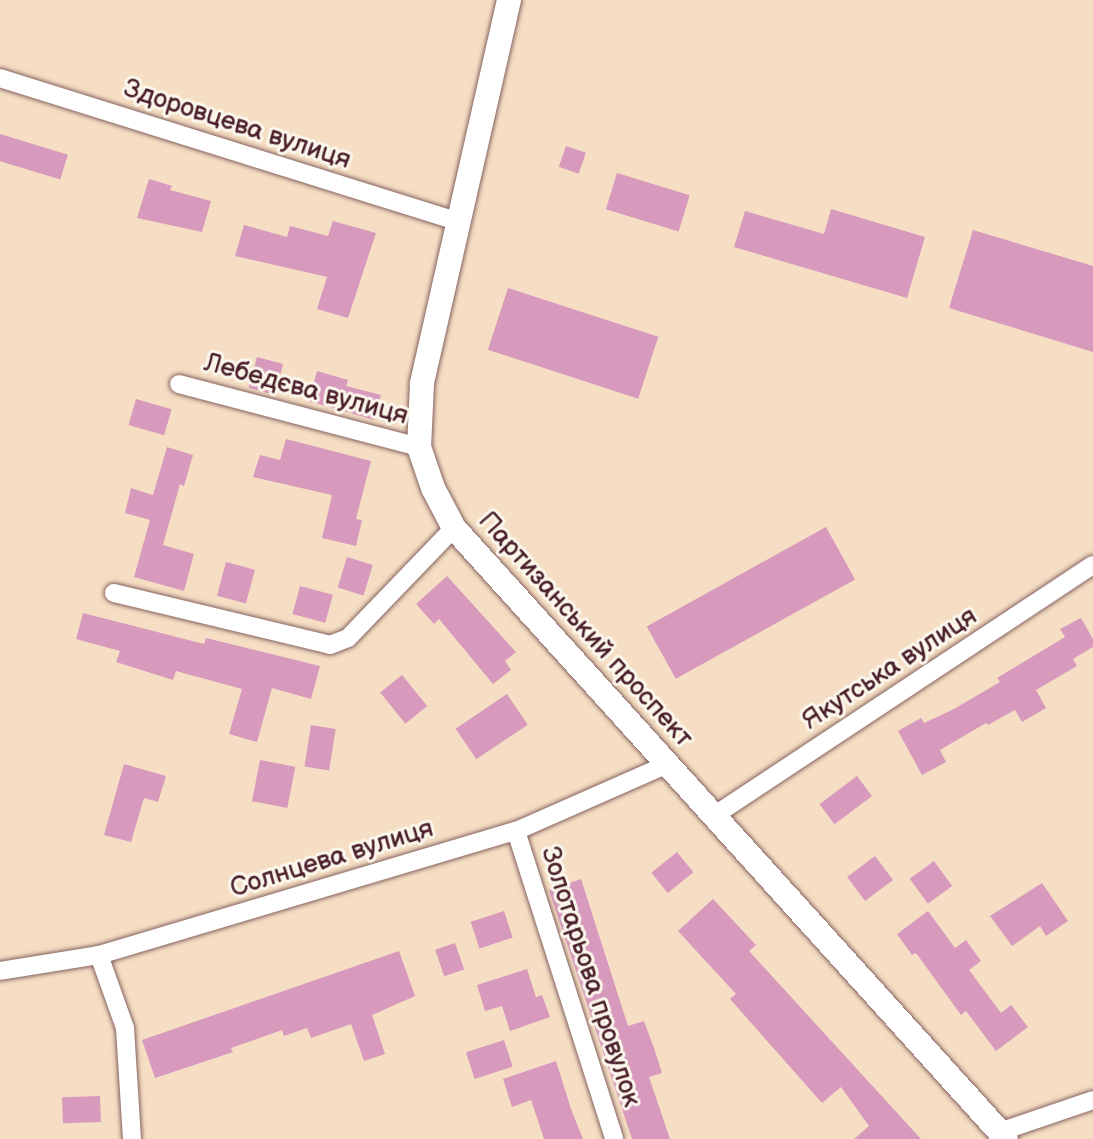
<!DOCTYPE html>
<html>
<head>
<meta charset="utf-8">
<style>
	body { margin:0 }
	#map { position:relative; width:1093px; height:1139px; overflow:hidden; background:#f5dec3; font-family:"Balsamiq Sans",sans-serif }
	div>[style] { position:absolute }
	.building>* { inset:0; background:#d79abd; transform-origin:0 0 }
	.roads { filter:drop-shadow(0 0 2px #866260) drop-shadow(0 0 2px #866260) }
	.street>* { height:18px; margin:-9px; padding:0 9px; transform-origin:9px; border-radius:9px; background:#fff }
	.secondary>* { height:24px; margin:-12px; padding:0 12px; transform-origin:12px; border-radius:12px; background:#fff }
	span { translate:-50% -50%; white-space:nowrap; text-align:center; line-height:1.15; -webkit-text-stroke:6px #fbf7ec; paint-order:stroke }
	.street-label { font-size:26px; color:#4a1f2b }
</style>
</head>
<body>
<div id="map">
	<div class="building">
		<div style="left:0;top:134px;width:71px;height:26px;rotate:17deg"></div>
		<div style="left:566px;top:146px;width:21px;height:22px;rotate:19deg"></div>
		<div style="left:617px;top:173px;width:76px;height:38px;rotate:17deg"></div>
		<div style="clip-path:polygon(149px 179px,172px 186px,170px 190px,211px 201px,202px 232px,137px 218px)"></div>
		<div style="clip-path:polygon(831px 209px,925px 237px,907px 298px,734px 247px,745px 211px,824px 234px)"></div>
		<div style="clip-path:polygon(333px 221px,376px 233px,348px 318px,317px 309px,327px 277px,235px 256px,244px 225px,287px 237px,290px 226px,328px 236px)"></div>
		<div style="clip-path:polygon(973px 230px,1093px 266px,1093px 352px,949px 308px)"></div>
		<div style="left:508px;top:288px;width:158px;height:65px;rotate:18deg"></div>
		<div style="left:257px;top:357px;width:27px;height:32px;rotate:15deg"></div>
		<div style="clip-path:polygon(317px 371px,348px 380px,346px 386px,381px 395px,374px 420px,309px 401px)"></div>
		<div style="left:136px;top:399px;width:37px;height:27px;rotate:16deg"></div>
		<div style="clip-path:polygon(286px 439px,371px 461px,356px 519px,362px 520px,356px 546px,322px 538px,332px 495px,253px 477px,260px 455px,280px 460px)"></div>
		<div style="clip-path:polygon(167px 447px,193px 455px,184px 486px,180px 484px,163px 545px,194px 554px,184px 591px,134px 577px,150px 520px,125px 513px,131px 488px,153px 495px)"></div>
		<div style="left:826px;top:527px;width:60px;height:205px;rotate:61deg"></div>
		<div style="left:347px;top:557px;width:27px;height:32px;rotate:17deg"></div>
		<div style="left:226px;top:562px;width:30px;height:35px;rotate:15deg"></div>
		<div style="clip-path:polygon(447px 576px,516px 652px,505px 661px,511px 670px,493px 684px,439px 619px,434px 624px,416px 604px)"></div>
		<div style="left:300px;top:586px;width:34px;height:29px;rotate:15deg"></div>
		<div style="clip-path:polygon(83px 613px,204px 644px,206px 638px,320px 666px,311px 699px,272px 688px,257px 742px,229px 734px,242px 689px,176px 671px,173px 680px,116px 662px,120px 651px,76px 639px)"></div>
		<div style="clip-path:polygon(1081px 618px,1093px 639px,1093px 647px,1073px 659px,1077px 666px,1036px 690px,1046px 708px,1022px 722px,1015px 710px,988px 725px,986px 723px,940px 750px,946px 762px,922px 775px,898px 731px,921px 718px,924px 723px,954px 709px,1000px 682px,997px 678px,1065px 637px,1060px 629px)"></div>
		<div style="left:402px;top:675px;width:40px;height:28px;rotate:51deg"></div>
		<div style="left:507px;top:694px;width:37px;height:62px;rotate:56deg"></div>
		<div style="left:311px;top:725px;width:25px;height:42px;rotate:9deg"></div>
		<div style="left:260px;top:760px;width:36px;height:42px;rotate:11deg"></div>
		<div style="clip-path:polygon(124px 764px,166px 776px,158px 802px,144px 798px,131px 842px,104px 835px)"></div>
		<div style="left:857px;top:776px;width:25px;height:47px;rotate:53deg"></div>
		<div style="left:677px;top:852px;width:26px;height:33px;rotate:51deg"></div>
		<div style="left:875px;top:856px;width:30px;height:35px;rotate:53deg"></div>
		<div style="left:934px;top:861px;width:31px;height:30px;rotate:54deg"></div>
		<div style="clip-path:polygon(581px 879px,628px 1026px,644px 1021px,654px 1048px,662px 1073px,649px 1077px,670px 1139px,632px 1139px,549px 890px)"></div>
		<div style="clip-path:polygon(1042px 883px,1068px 921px,1046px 936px,1040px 926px,1012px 946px,990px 916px)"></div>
		<div style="clip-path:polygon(713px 899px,756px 945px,749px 951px,921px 1139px,854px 1139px,869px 1126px,841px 1087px,822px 1103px,730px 999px,736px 994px,678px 931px)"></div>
		<div style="left:504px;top:911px;width:28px;height:35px;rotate:72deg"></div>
		<div style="clip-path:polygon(928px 911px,955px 948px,966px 940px,981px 961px,969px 970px,1001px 1013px,1011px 1005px,1028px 1027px,996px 1051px,966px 1011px,961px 1015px,916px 953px,912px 955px,897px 934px)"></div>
		<div style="left:455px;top:943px;width:28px;height:21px;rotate:71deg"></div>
		<div style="clip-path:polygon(399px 951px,415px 996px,372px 1015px,385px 1054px,364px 1061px,351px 1024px,311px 1038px,307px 1028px,284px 1036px,282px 1030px,231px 1048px,233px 1052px,155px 1078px,142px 1040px)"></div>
		<div style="clip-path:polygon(527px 969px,536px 997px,542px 995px,550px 1017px,510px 1031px,502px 1006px,485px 1011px,477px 985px)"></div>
		<div style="left:504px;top:1040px;width:28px;height:40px;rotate:72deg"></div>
		<div style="clip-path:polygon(556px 1061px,571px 1109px,583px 1139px,544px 1139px,531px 1100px,512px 1107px,503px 1079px)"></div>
		<div style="left:100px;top:1096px;width:26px;height:38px;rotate:88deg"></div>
	</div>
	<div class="roads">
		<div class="street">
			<div style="left:0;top:78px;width:481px;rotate:17.4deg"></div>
			<div style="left:179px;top:384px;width:248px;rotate:14.7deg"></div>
			<div style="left:114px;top:593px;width:222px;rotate:13.5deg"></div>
			<div style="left:330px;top:645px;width:19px;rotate:-21deg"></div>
			<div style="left:348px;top:638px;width:153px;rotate:-46.1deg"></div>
			<div style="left:715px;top:815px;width:453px;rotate:-33.5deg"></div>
			<div style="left:516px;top:831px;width:323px;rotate:72.3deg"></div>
			<div style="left:99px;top:955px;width:77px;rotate:70.4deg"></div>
			<div style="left:125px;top:1028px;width:111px;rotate:86.4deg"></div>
			<div style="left:0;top:971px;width:100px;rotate:-9.2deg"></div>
			<div style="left:99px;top:955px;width:435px;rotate:-16.6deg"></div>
			<div style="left:516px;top:831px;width:166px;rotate:-23.8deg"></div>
			<div style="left:999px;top:1132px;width:99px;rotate:-18.8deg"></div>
		</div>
		<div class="secondary">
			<div style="left:509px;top:0;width:394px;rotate:102.8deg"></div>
			<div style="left:422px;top:384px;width:63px;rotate:92.7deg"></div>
			<div style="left:419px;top:447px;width:43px;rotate:71.1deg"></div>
			<div style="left:433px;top:488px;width:45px;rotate:62.3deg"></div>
			<div style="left:454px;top:528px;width:823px;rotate:47.9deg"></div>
		</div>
	</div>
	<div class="street-label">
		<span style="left:237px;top:125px;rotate:18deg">Здоровцева вулиця</span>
		<span style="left:306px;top:390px;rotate:15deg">Лебедєва вулиця</span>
		<span style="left:585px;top:630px;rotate:48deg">Партизанський проспект</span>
		<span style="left:890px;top:669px;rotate:-33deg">Якутська вулиця</span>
		<span style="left:332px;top:859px;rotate:-17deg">Солнцева вулиця</span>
		<span style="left:590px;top:977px;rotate:72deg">Золотарьова провулок</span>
	</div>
</div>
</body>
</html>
